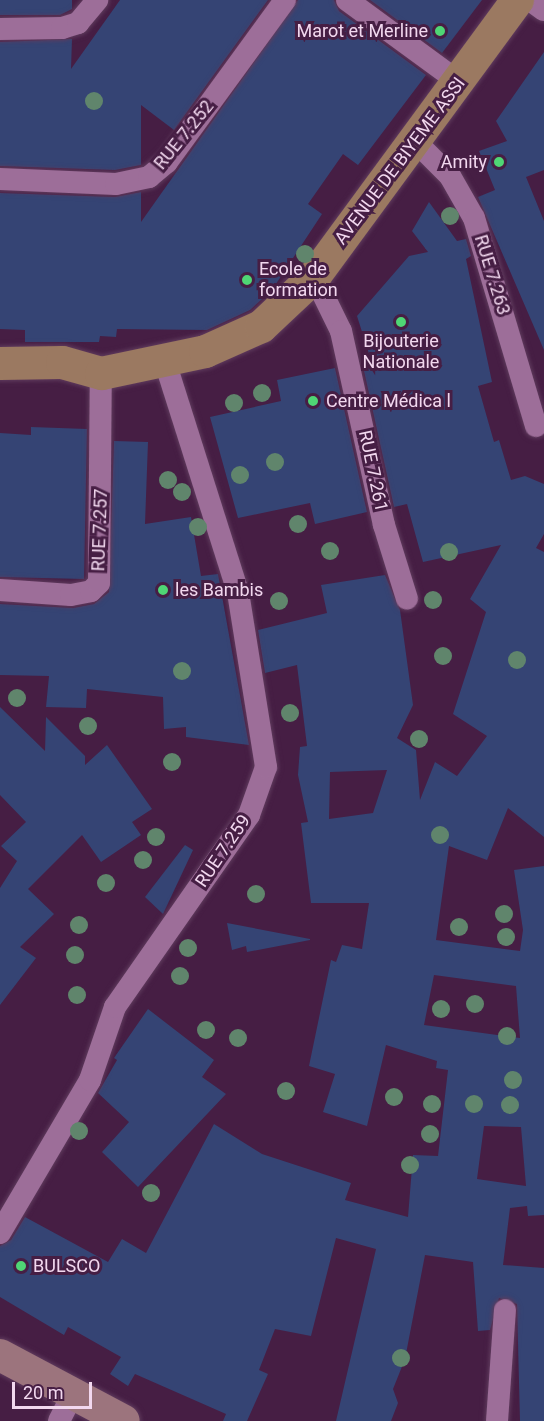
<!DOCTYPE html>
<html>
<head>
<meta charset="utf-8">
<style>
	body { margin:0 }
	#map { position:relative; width:544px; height:1421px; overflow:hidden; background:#461e44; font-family:Roboto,sans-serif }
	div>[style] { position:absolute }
	.building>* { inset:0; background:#354474 }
	.roads { filter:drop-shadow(0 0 2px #5f3b5d) drop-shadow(0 0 2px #5f3b5d) }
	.minor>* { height:22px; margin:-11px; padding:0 11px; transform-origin:11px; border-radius:11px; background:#9d6e99 }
	.secondary>* { height:32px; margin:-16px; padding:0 16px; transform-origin:16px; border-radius:16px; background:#9c747d }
	.primary>* { height:33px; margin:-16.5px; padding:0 16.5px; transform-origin:16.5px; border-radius:16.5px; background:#9b7961 }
	.trees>* { width:18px; height:18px; margin:-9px; border-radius:50%; background:#60856c }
	.dots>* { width:16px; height:16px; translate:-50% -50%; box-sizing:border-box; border:3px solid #461e44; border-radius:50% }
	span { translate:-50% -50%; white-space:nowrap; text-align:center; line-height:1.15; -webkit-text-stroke:6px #461e44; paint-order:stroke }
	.poi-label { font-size:18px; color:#f2d8ef }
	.right { translate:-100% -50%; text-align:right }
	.left { translate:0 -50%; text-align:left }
	.street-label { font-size:18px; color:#f2d8ef }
	.scale { position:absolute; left:12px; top:1382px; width:80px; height:27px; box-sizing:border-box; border:3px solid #f2d8ef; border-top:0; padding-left:8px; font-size:18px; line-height:21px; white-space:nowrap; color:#f2d8ef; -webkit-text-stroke:4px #461e44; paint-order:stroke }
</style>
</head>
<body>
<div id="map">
	<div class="building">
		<div style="clip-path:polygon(0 0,72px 0,72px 9px,60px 15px,0 15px)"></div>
		<div style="clip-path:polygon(120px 0,268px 0,174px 130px,141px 105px,141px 165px,115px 170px,0 166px,0 42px,72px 39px,71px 69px)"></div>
		<div style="clip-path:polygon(298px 0,334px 0,339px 11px,426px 75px,358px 165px,343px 154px,308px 204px,322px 214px,272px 290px,250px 310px,207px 330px,117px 329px,116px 337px,100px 336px,99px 342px,25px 342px,25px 330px,0 329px,0 193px,115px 197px,141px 192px,141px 222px)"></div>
		<div style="clip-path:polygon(370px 0,482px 0,442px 53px)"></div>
		<div style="clip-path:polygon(544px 52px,544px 170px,526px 177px,544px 221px,544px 350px,478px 197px,495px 190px,479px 151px,507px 141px,496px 121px)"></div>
		<div style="clip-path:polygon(evenodd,429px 202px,457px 241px,466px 239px,471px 256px,466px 259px,492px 382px,478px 386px,494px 442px,499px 440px,511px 480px,525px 476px,544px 484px,544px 534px,536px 548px,544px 552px,544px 837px,508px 808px,487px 860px,449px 846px,436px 940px,520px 951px,523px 930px,514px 870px,544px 866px,544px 1215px,528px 1216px,527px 1206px,510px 1208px,503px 1265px,544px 1268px,544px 1421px,520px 1421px,517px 1304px,499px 1298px,490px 1330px,478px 1331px,473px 1262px,425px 1255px,405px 1359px,393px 1389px,398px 1403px,391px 1421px,336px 1421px,376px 1249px,336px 1238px,311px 1336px,275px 1329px,259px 1370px,268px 1374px,247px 1421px,223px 1421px,226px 1414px,135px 1374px,128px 1386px,110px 1374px,121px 1357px,68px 1327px,64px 1335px,0 1297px,0 1246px,11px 1240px,25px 1217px,108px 1262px,122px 1239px,146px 1253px,214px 1124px,262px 1154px,351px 1183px,345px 1200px,408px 1217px,413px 1155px,438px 1156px,448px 1070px,436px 1068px,437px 1061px,386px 1045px,367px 1126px,323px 1112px,335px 1074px,309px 1066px,331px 960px,336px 962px,342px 945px,362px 949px,369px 903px,311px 903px,301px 823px,308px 822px,298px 775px,300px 747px,307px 746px,297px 665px,265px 673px,258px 630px,327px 613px,321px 585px,385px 575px,400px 610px,413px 705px,397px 738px,416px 750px,420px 800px,435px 762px,457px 776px,487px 736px,453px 714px,486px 612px,470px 599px,501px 545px,423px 562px,407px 504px,394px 507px,362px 362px,371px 360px,357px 316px,409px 256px,428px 252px,412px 231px,429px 202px,387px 770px,373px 813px,329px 819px,330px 772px,387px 770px,429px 202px,434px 975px,516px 986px,520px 1038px,424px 1025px,434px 975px,429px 202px,484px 1126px,521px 1127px,526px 1186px,477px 1179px,484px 1126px)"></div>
		<div style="clip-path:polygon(335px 368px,367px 512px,315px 524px,310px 503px,238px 518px,210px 417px,281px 401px,277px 380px)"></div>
		<div style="clip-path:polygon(31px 427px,87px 429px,84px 579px,0 577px,0 433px,31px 435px)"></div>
		<div style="clip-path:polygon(114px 441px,148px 442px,145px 524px,191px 517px,201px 576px,218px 574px,249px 745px,186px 737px,186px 727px,164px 729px,163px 697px,87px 689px,86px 708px,46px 707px,49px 676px,0 675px,0 604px,73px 608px,94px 604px,109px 592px)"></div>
		<div style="clip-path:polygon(0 707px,45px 751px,46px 717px,85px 756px,85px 765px,107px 745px,152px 809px,132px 822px,141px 835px,101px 862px,82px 835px,28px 889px,54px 914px,20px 947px,36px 958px,0 1005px,0 888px,17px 861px,1px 846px,26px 822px,0 795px)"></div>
		<div style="clip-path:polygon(185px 845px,193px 850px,163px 914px,145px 897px)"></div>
		<div style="clip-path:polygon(227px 923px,310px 939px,310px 940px,247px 952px,246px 946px,232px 950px)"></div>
		<div style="clip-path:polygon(148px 1009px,214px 1060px,202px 1077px,226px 1094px,138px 1187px,102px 1152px,129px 1122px,98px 1093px,117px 1060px,114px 1058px)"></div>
	</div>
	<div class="roads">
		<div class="minor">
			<div style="left:347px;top:0;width:139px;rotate:36.2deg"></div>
			<div style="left:530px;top:0;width:17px;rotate:36deg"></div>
			<div style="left:0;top:29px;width:62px;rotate:-0.9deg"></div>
			<div style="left:62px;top:28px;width:17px;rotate:-17deg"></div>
			<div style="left:78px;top:23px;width:30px;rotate:-50deg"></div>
			<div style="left:416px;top:142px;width:48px;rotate:45deg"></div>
			<div style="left:450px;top:176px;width:48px;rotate:60.3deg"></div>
			<div style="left:474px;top:218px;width:217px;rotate:73.4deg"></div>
			<div style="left:0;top:179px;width:116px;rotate:2.5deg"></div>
			<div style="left:116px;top:184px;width:34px;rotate:-12deg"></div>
			<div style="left:149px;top:177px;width:23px;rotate:-40deg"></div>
			<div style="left:167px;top:162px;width:200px;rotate:-53.9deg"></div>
			<div style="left:314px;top:276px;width:61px;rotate:63.9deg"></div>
			<div style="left:341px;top:331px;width:199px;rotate:77.5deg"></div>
			<div style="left:384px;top:525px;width:77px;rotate:72.7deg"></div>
			<div style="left:0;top:590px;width:71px;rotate:4deg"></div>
			<div style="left:71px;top:595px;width:20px;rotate:-11deg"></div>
			<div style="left:91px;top:591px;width:11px;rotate:-45deg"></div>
			<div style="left:99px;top:583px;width:210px;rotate:-89.5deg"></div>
			<div style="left:0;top:1233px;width:178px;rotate:-59.5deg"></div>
			<div style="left:90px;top:1080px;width:77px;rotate:-71.1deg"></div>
			<div style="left:115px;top:1007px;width:234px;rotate:-55.1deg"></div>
			<div style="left:249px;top:815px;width:51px;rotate:-70.5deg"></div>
			<div style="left:266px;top:767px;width:177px;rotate:-99.1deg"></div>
			<div style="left:238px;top:592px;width:244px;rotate:-107.6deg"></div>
			<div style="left:59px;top:1421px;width:29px;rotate:-63deg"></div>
			<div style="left:497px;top:1421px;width:111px;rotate:-85.9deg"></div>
		</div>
		<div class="secondary">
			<div style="left:0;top:1355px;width:140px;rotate:28deg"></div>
		</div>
		<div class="primary">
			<div style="left:0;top:363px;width:62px;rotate:-0.9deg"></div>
			<div style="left:62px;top:362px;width:41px;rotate:15.8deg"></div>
			<div style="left:101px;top:373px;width:106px;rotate:-11.9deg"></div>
			<div style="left:205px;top:351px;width:61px;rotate:-24.1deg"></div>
			<div style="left:261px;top:326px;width:73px;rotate:-43.3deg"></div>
			<div style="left:314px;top:276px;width:343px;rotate:-53.7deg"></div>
		</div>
	</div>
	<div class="trees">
		<div style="left:94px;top:101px"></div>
		<div style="left:450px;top:216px"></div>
		<div style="left:305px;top:254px"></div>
		<div style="left:262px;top:393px"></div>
		<div style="left:234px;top:403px"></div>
		<div style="left:275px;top:462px"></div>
		<div style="left:240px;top:475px"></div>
		<div style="left:168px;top:480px"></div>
		<div style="left:182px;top:492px"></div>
		<div style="left:298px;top:524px"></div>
		<div style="left:198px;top:527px"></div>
		<div style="left:330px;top:551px"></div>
		<div style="left:449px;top:552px"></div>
		<div style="left:433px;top:600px"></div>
		<div style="left:279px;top:601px"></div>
		<div style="left:443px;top:656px"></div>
		<div style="left:517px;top:660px"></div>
		<div style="left:182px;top:671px"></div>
		<div style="left:17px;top:698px"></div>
		<div style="left:290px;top:713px"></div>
		<div style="left:88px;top:726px"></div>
		<div style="left:419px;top:739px"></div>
		<div style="left:172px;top:762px"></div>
		<div style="left:440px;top:835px"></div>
		<div style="left:156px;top:837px"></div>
		<div style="left:143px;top:860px"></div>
		<div style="left:106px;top:883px"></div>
		<div style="left:256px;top:894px"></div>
		<div style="left:504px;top:914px"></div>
		<div style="left:79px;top:925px"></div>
		<div style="left:459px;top:927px"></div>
		<div style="left:506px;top:937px"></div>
		<div style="left:188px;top:948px"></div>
		<div style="left:75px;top:955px"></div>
		<div style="left:180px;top:976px"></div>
		<div style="left:77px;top:995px"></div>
		<div style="left:475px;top:1004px"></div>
		<div style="left:441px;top:1009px"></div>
		<div style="left:206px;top:1030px"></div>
		<div style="left:507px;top:1036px"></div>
		<div style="left:238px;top:1038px"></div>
		<div style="left:513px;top:1080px"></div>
		<div style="left:286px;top:1091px"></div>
		<div style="left:394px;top:1097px"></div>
		<div style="left:432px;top:1104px"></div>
		<div style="left:474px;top:1104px"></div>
		<div style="left:510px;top:1105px"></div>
		<div style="left:79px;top:1131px"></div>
		<div style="left:430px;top:1134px"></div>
		<div style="left:410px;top:1165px"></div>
		<div style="left:151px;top:1193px"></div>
		<div style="left:401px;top:1358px"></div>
	</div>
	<div class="dots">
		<div style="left:440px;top:31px;background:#4fd675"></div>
		<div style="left:499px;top:162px;background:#4fd675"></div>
		<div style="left:247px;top:280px;background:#4fd675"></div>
		<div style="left:401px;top:322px;background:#4fd675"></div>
		<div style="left:313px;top:401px;background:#4fd675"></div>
		<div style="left:163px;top:590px;background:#4fd675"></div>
		<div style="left:21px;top:1266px;background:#4fd675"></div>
	</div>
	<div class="poi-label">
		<span class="right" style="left:428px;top:31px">Marot et Merline</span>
		<span class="right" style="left:487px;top:162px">Amity</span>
		<span class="left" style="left:259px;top:280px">Ecole de<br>formation</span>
		<span style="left:401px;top:352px">Bijouterie<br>Nationale</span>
		<span class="left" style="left:326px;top:401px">Centre Médica l</span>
		<span class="left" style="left:175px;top:590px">les Bambis</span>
		<span class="left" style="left:33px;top:1266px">BULSCO</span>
	</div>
	<div class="street-label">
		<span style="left:184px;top:135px;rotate:-51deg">RUE 7.252</span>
		<span style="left:400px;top:161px;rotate:-53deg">AVENUE DE BIYEME ASSI</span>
		<span style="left:492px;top:275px;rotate:73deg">RUE 7.263</span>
		<span style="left:373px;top:471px;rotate:78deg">RUE 7.261</span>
		<span style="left:100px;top:530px;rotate:-88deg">RUE 7.257</span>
		<span style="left:223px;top:851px;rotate:-56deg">RUE 7.259</span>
	</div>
	<div class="scale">20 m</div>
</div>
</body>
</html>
